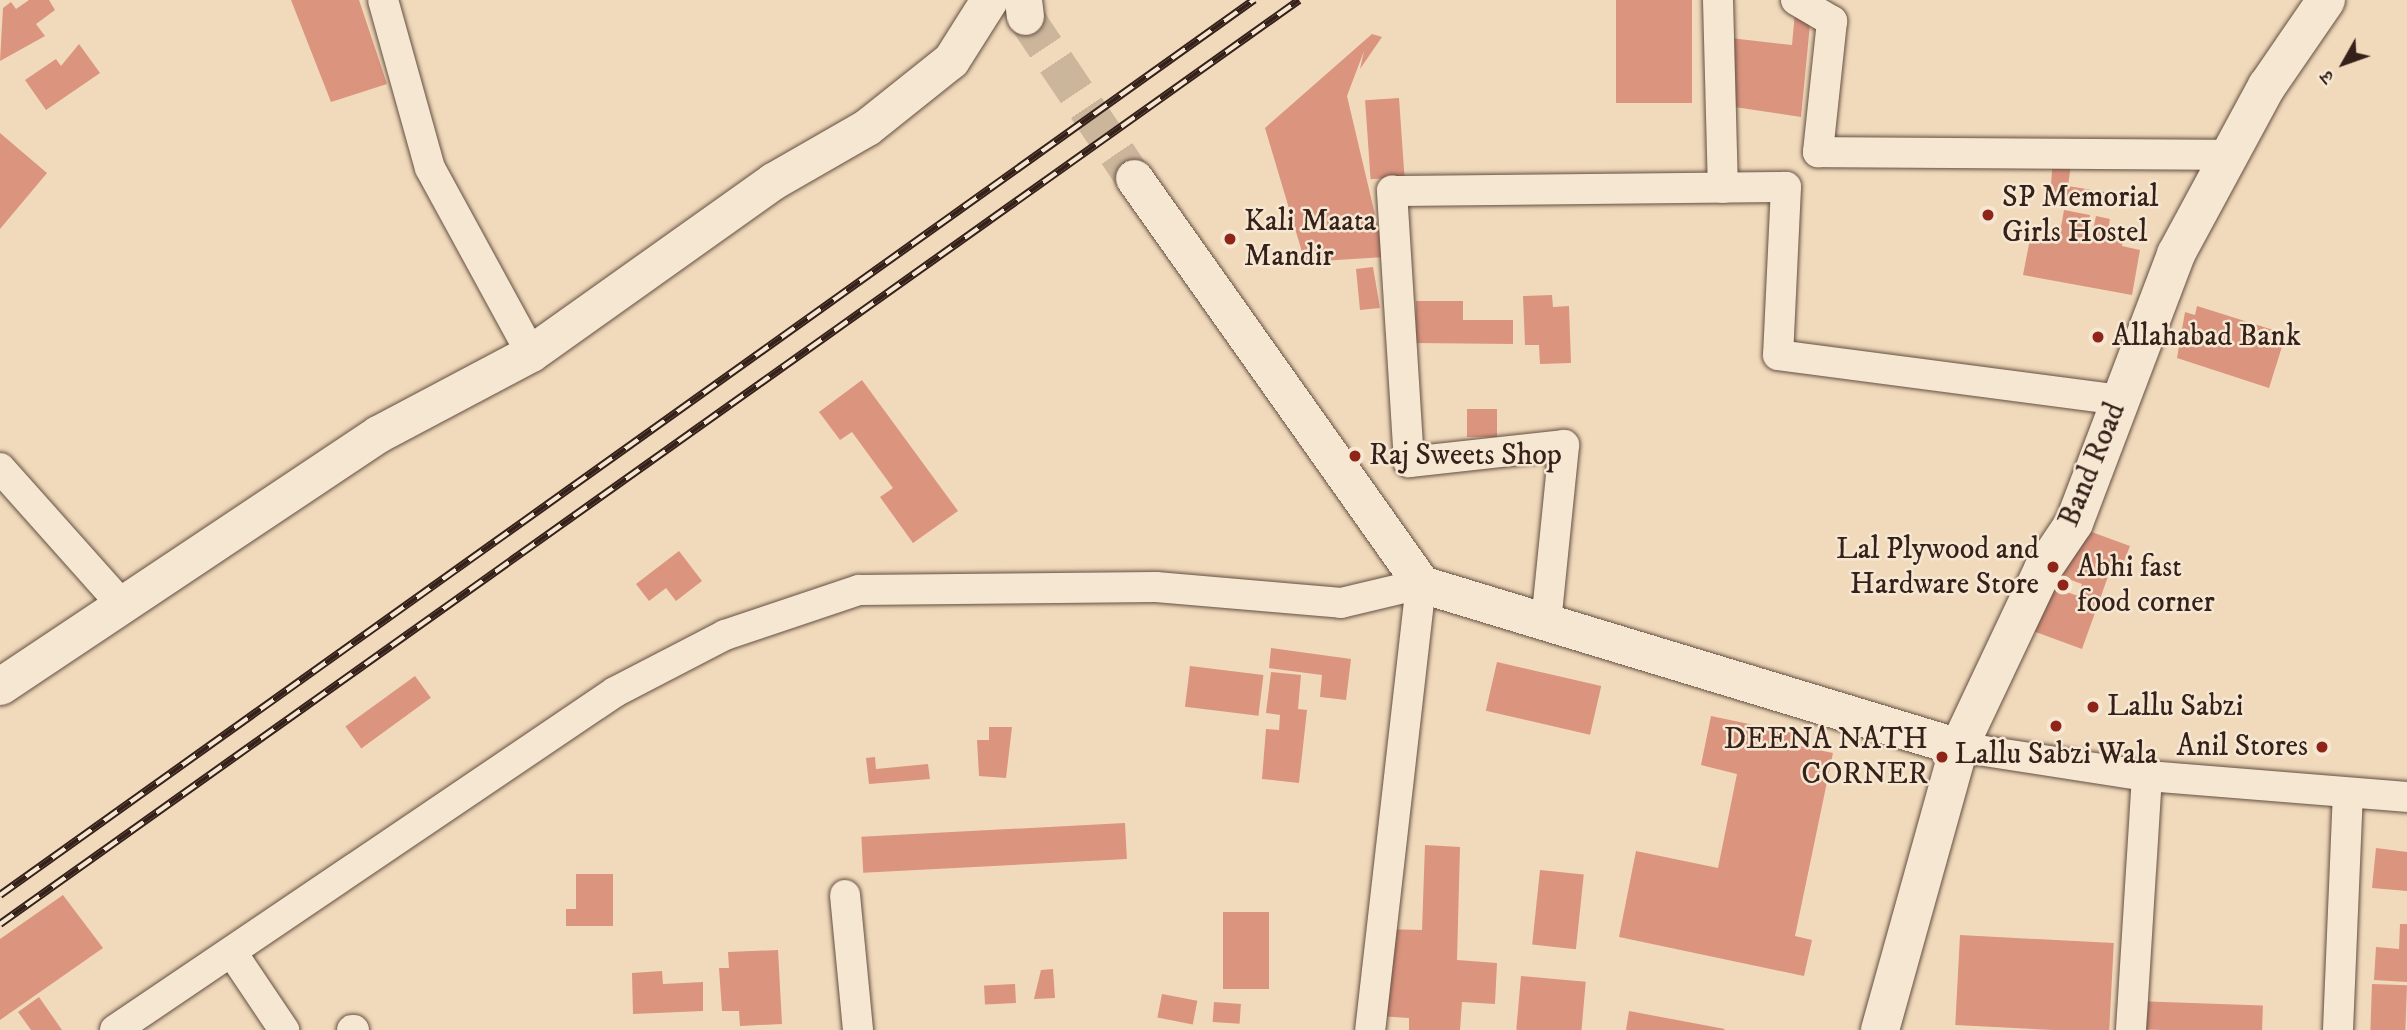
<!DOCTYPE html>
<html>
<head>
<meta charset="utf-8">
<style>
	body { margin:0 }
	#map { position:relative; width:2407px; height:1030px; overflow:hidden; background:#f1dabb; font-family:"IM FELL DW Pica","Noto Serif Devanagari",serif }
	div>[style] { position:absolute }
	.building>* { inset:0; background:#db947e; transform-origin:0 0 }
	.tertiary-tunnel>* { height:37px; margin-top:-18.5px; transform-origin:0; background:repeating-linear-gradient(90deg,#cbb59b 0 37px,transparent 0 55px) }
	.roads { filter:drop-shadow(0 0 2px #644f42) drop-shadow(0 0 2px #644f42) }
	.minor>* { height:30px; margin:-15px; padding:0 15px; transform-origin:15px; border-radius:15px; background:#f6e7d3 }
	.tertiary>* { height:37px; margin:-18.5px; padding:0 18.5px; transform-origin:18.5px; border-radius:18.5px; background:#f6e7d3 }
	.secondary>* { height:38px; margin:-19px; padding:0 19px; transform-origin:19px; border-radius:19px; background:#f6e7d3 }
	.rail>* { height:8px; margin-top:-4px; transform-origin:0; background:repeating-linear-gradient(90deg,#f6e7d3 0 16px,#35211a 0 32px); box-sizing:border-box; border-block:2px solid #35211a }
	.dots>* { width:19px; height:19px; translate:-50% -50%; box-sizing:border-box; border:4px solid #f6e7d3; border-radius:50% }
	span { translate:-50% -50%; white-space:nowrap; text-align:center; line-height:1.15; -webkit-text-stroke:5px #f6e7d3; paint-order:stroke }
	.poi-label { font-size:30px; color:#35211a }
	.left { translate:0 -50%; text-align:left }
	.right { translate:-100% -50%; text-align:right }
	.street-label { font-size:30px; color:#35211a }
	.north { position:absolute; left:2309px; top:28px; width:70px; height:70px; -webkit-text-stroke:5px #f6e7d3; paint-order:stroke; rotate:230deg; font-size:19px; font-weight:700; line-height:28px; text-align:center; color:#35211a }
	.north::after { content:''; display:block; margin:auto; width:24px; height:32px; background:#35211a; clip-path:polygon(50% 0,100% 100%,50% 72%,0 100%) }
</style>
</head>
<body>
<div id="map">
	<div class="building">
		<div style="clip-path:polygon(29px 0,49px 0,55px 10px,36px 24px,45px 36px,0 61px,3px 8px,11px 2px,16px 9px)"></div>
		<div style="clip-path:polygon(291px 0,359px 0,387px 84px,331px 102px)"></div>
		<div style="left:1616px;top:0;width:76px;height:103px"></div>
		<div style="clip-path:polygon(1795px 12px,1811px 14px,1801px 117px,1707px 103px,1713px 36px,1792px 45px)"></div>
		<div style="clip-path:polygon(1372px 34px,1382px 37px,1360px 69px,1364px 51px,1347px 96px,1385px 257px,1305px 262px,1265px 128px)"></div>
		<div style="clip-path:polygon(79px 44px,100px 73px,46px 110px,25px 80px,56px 59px,61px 66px)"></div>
		<div style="left:1399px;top:98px;width:79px;height:34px;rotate:86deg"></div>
		<div style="clip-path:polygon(0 133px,47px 173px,0 229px)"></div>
		<div style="clip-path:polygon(2072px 157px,2068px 186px,2105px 192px,2103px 203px,2050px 197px,2053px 158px)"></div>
		<div style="clip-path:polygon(2064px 210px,2090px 215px,2085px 243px,2090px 244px,2096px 216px,2110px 219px,2107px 235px,2123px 237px,2122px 246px,2140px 250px,2132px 295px,2023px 275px,2030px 239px,2058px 244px)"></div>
		<div style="clip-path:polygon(1373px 267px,1380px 308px,1360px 310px,1356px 269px)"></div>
		<div style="clip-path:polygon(1552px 295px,1553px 307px,1569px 306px,1571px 363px,1540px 364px,1539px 345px,1525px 345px,1523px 296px)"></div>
		<div style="clip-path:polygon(1416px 301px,1463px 301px,1463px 320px,1513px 320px,1513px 344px,1415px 343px)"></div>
		<div style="clip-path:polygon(2197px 306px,2286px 334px,2269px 388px,2177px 358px,2185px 312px,2195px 315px)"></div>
		<div style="clip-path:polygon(862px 380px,958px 511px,913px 543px,880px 497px,893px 488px,852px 432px,840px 440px,819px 412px)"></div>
		<div style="left:1467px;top:409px;width:30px;height:28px"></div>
		<div style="clip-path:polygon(2078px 527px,2130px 546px,2119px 574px,2110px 571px,2082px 649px,2033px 631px,2050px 586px,2078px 596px,2082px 584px,2060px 576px)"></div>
		<div style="clip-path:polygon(679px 551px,702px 581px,676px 601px,666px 588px,649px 601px,636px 584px)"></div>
		<div style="clip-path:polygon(1271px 648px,1351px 659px,1346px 700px,1320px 697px,1322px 675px,1269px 668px)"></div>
		<div style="left:1497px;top:662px;width:107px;height:50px;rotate:13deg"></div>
		<div style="left:1190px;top:666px;width:74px;height:41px;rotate:7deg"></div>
		<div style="clip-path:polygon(1271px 672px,1301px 675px,1298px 709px,1307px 710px,1299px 783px,1262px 779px,1266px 729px,1279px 730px,1280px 715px,1266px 713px)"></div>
		<div style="left:415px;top:676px;width:27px;height:86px;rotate:54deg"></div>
		<div style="clip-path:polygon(1711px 716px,1797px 734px,1794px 745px,1833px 753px,1795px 936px,1812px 940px,1804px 976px,1619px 937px,1636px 851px,1718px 868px,1737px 774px,1701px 765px)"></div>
		<div style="clip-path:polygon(989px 727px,1012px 727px,1006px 778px,979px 776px,977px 740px,989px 740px)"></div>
		<div style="clip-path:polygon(875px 757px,876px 769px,928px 764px,930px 779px,869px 784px,866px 758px)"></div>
		<div style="left:1125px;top:823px;width:36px;height:264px;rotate:87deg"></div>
		<div style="clip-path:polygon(1425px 845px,1460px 847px,1457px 960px,1497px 963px,1495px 1004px,1462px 1002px,1460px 1030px,1409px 1030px,1409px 1018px,1378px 1016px,1383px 929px,1422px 930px)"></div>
		<div style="clip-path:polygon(2376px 848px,2407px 852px,2407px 891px,2372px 888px)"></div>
		<div style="left:1540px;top:870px;width:44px;height:75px;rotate:6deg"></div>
		<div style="clip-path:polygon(576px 874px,613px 874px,613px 926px,566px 926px,566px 909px,576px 909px)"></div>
		<div style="clip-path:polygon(63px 895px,103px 948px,0 1020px,0 939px)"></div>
		<div style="left:1223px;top:912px;width:46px;height:77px"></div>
		<div style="clip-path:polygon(2400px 924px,2407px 924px,2407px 982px,2374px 980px,2376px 947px,2399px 949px)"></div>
		<div style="left:1960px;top:935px;width:154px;height:90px;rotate:3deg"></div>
		<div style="clip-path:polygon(778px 950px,782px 1024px,740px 1026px,739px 1011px,722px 1011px,719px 968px,729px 968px,728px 952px)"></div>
		<div style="clip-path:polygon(1053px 969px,1055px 998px,1034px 999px,1041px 970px)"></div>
		<div style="clip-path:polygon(662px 971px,663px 984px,703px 982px,703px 1011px,633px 1014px,632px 973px)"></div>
		<div style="left:1521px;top:976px;width:65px;height:54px;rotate:5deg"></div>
		<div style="left:1015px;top:984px;width:19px;height:31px;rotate:87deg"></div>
		<div style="left:2372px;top:984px;width:35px;height:46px;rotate:2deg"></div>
		<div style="left:1162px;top:994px;width:36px;height:24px;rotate:11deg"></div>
		<div style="clip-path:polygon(39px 997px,62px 1030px,31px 1030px,18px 1012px)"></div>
		<div style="left:2135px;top:1001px;width:128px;height:28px;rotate:2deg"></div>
		<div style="left:1214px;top:1002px;width:27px;height:20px;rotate:4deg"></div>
		<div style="clip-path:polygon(1629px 1011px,1725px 1029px,1724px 1030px,1626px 1030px)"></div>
	</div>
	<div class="tertiary-tunnel">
		<div style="left:1025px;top:16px;width:195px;rotate:56.1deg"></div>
	</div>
	<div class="roads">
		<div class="minor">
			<div style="left:383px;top:0;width:174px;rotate:74.4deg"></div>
			<div style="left:430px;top:168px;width:211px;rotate:61.4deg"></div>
			<div style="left:1718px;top:0;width:188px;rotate:88.5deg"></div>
			<div style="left:1796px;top:0;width:42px;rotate:30.3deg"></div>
			<div style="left:1832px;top:21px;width:132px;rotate:96.1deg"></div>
			<div style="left:1818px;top:152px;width:412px;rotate:0.4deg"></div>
			<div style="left:0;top:468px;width:183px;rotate:48.3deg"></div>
			<div style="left:1546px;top:623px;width:179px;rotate:-84.2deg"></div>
			<div style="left:1564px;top:445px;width:156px;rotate:173.7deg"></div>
			<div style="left:1409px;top:462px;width:272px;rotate:-93.6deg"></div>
			<div style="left:1392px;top:191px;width:394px;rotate:-0.6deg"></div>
			<div style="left:1786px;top:187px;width:168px;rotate:92.7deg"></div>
			<div style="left:1778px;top:355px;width:345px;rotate:7.5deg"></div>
			<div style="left:1959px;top:747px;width:190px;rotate:8.8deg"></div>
			<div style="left:2147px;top:776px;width:261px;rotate:4.6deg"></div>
			<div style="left:845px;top:895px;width:136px;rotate:84.5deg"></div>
			<div style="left:233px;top:954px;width:92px;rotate:56.1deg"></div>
			<div style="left:115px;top:1030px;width:604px;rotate:-34.06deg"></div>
			<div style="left:615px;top:692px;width:124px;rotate:-27.4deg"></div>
			<div style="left:725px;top:635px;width:141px;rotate:-18.6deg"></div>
			<div style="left:859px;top:590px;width:297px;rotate:-0.6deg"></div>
			<div style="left:1156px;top:587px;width:186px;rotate:4.9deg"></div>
			<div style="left:1341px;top:603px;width:82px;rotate:-13.4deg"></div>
			<div style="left:1421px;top:584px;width:449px;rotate:96.5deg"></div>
			<div style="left:352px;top:1030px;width:2px"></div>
			<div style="left:2131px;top:1030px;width:255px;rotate:-86.4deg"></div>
			<div style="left:2338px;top:1030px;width:234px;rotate:-87.6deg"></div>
		</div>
		<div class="tertiary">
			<div style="left:1023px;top:0;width:16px;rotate:83deg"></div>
			<div style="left:1134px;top:178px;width:497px;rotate:54.7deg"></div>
			<div style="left:1421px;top:584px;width:562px;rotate:16.86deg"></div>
			<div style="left:0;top:686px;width:454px;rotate:-33.7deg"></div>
			<div style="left:378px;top:434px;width:173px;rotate:-27.9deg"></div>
			<div style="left:531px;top:353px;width:297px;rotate:-35.4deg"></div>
			<div style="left:773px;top:181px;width:108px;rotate:-29.9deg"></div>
			<div style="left:867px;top:127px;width:107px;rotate:-38.6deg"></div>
			<div style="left:951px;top:60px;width:71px;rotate:-57.7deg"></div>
		</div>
		<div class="secondary">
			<div style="left:1880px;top:1030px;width:294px;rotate:-74.4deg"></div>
			<div style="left:1959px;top:747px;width:197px;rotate:-64.7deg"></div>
			<div style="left:2043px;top:569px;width:55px;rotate:-56deg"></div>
			<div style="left:2074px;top:523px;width:288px;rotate:-69.2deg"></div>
			<div style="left:2176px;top:254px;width:191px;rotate:-61.6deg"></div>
			<div style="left:2267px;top:86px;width:104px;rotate:-55.5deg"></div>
		</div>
	</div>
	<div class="rail">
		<div style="left:0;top:895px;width:1541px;rotate:-35.52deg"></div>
		<div style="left:0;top:924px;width:1594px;rotate:-35.42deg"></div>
	</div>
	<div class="dots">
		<div style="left:1988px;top:215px;background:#8f2418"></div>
		<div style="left:1230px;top:239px;background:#8f2418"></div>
		<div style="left:2098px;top:337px;background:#8f2418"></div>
		<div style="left:1355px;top:456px;background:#8f2418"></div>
		<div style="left:2053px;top:567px;background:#8f2418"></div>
		<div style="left:2063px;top:585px;background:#8f2418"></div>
		<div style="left:2093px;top:707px;background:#8f2418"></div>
		<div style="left:2056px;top:726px;background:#8f2418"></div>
		<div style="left:2322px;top:747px;background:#8f2418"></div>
		<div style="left:1942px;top:757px;background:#8f2418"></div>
	</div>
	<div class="poi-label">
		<span class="left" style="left:2002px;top:215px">SP Memorial<br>Girls Hostel</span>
		<span class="left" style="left:1244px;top:239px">Kali Maata<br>Mandir</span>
		<span class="left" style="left:2112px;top:337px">Allahabad Bank</span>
		<span class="left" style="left:1369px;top:456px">Raj Sweets Shop</span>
		<span class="right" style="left:2039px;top:567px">Lal Plywood and<br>Hardware Store</span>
		<span class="left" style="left:2077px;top:585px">Abhi fast<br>food corner</span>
		<span class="left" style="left:2107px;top:707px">Lallu Sabzi</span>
		<span class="right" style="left:1928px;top:757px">DEENA NATH<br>CORNER</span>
		<span class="right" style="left:2308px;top:747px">Anil Stores</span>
		<span style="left:2056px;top:755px">Lallu Sabzi Wala</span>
	</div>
	<div class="street-label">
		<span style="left:2093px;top:465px;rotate:-68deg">Band Road</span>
	</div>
	<div class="north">उ</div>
</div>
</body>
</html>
